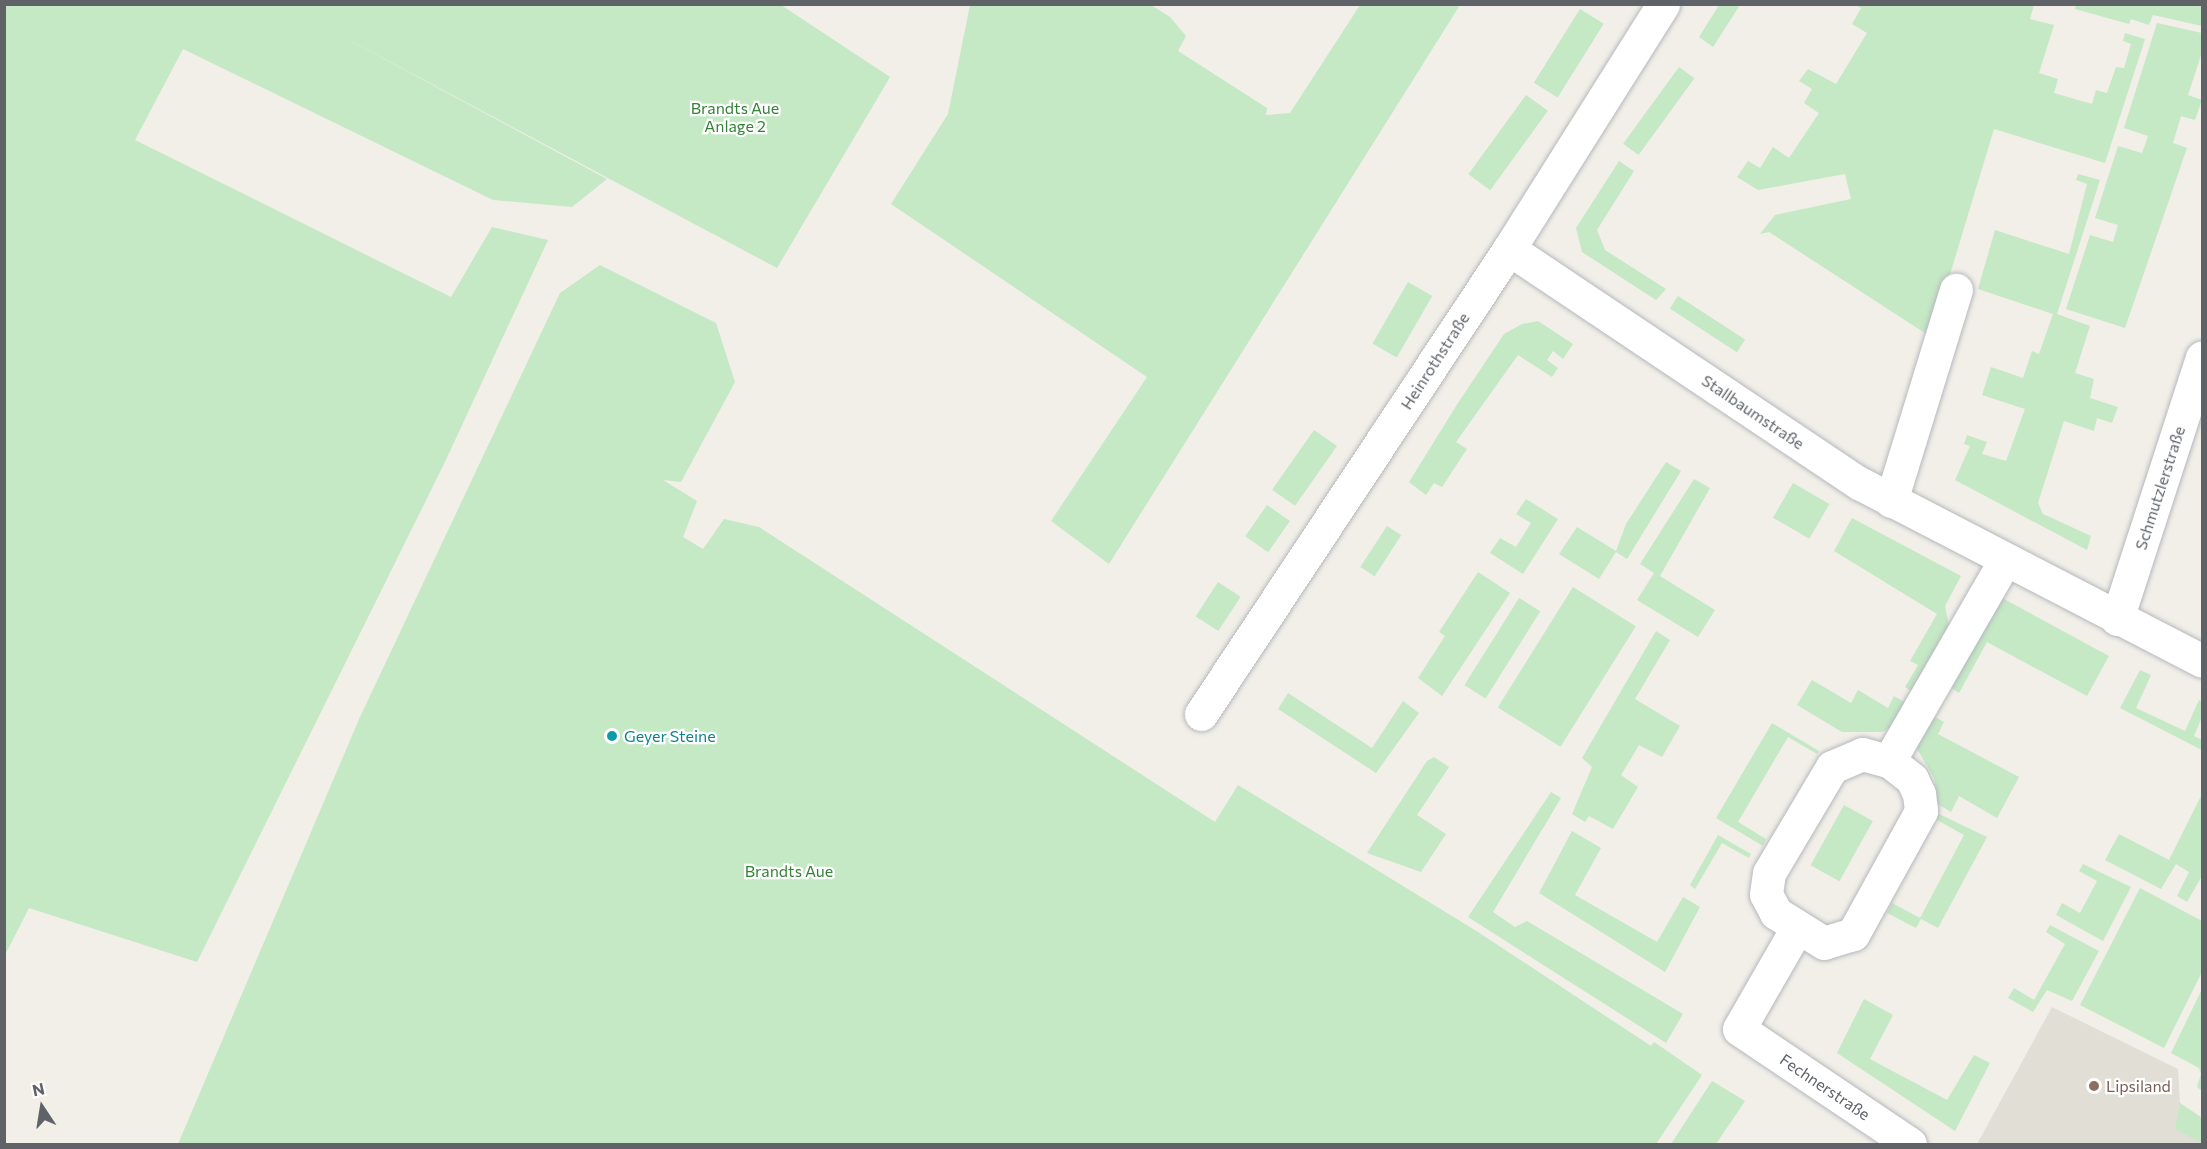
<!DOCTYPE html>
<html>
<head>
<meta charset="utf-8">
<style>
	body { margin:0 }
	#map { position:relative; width:2207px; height:1149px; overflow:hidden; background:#f1efe8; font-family:Commissioner,sans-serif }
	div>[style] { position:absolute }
	.education>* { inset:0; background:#e1ded6 }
	.green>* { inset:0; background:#c5e8c5; transform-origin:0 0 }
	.roads { filter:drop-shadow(0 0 2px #b5b8bc) drop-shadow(0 0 2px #b5b8bc) }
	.minor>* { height:33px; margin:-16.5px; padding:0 16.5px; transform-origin:16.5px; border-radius:16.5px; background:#fff }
	.dots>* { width:16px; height:16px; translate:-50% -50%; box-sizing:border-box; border:3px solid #fff; border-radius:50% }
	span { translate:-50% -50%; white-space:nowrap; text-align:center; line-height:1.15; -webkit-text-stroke:4.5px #fff; paint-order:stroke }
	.park-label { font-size:16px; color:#348238 }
	.street-label { font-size:16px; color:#5f6368 }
	.culture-label { font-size:16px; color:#0d838f }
	.left { translate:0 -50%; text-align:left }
	.education-label { font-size:16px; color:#785e54 }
	.frame { position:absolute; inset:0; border:6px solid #5f6368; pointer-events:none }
	.north { position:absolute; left:12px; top:1077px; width:60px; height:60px; -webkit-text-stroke:4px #fff; paint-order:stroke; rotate:348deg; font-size:16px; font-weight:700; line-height:24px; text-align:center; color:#5f6368 }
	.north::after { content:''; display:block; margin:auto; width:21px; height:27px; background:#5f6368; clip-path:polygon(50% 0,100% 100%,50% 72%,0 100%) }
</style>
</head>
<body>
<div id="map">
	<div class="education">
		<div style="clip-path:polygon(2052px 1007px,2178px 1069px,2180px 1103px,2202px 1118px,2202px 1144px,1977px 1144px)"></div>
	</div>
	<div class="green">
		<div style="clip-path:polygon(5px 4px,781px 5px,890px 77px,777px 268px,321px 25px,607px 179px,572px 207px,493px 200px,183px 49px,135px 140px,451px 297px,492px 227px,548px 240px,444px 464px,197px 962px,29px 908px,5px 955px)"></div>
		<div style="clip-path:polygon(2076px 4px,2202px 5px,2202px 26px,2153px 15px,2149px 25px,2131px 19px,2129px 24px,2075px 9px)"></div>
		<div style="clip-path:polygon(970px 5px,1151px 5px,1170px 17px,1186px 36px,1178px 51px,1267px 108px,1266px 115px,1290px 113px,1360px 5px,1460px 5px,1109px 564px,1051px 521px,1147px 377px,891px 204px,948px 114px)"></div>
		<div style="clip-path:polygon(1719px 5px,1740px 5px,1713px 47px,1699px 37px)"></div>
		<div style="clip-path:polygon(1856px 5px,2034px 5px,2030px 19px,2054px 25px,2039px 73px,2058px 79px,2054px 93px,2092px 104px,2096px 90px,2107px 93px,2116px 67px,2124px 68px,2131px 44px,2123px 41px,2125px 33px,2145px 39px,2105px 163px,1994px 129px,1931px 337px,1769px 232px,1760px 234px,1775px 215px,1851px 199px,1845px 174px,1758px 190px,1737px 177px,1748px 161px,1760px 168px,1773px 147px,1789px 158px,1819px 113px,1804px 103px,1812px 89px,1799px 81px,1808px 69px,1836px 84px,1867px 33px,1852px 24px,1861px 8px)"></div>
		<div style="left:1580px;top:9px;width:28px;height:87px;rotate:32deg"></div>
		<div style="clip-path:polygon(2157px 23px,2202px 33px,2202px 52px,2188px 95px,2202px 100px,2195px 120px,2181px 116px,2173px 143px,2187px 148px,2125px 328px,2066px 309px,2090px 235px,2113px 242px,2118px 225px,2095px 218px,2118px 146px,2142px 153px,2148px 136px,2124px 128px)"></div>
		<div style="left:1679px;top:67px;width:19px;height:95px;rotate:36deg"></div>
		<div style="left:1526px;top:95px;width:27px;height:98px;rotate:36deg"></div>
		<div style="clip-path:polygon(1619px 161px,1634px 171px,1597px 230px,1605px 250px,1666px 289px,1656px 300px,1582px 252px,1576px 228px)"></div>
		<div style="clip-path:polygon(2078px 174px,2100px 180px,2057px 314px,2090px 326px,2075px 373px,2094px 379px,2090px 398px,2118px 407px,2112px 423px,2097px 418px,2094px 431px,2064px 421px,2038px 503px,2043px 514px,2091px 536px,2087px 550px,1955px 480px,1970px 446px,1964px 444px,1967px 435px,1987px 442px,1982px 454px,2006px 461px,2025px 409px,1982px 395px,1991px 367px,2023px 378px,2032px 351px,2039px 354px,2053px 314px,1978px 289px,1995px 230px,2069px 254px,2087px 184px,2076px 180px)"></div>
		<div style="clip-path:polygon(600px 265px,716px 323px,735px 382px,681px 482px,663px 480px,697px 501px,683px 537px,703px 549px,724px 519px,759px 527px,1215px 822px,1238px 785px,1478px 932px,1651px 1046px,1654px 1042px,1702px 1075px,1656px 1144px,178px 1144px,360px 717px,560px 293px)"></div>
		<div style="left:1408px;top:282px;width:28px;height:71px;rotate:30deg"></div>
		<div style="left:1678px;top:296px;width:80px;height:15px;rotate:33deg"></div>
		<div style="clip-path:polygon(1538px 321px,1573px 344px,1563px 359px,1553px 351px,1547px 360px,1558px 368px,1552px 377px,1518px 355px,1456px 442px,1467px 449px,1442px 487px,1434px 483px,1426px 495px,1409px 482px,1458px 403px,1504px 334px,1522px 324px)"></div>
		<div style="left:1314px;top:430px;width:28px;height:73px;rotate:35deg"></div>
		<div style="clip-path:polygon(1666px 462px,1681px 471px,1627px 559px,1616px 552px,1599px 579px,1559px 554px,1577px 527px,1616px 551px,1626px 524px)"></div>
		<div style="clip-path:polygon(1694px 479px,1710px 488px,1660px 576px,1715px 610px,1698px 637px,1637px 600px,1654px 573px,1640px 564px)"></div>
		<div style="left:1793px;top:483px;width:42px;height:40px;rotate:30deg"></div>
		<div style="clip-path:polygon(1526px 499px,1558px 519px,1523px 574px,1490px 553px,1500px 538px,1516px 547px,1531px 523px,1516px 514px)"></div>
		<div style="left:1267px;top:505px;width:28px;height:38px;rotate:35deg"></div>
		<div style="clip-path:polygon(1852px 518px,1961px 576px,1945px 606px,1949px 625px,1912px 691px,1905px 687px,1918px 665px,1910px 661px,1937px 614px,1834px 551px)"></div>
		<div style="left:1387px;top:526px;width:17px;height:49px;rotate:33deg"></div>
		<div style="clip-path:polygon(1478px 572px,1510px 593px,1442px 696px,1418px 678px,1445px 636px,1439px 632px)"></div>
		<div style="left:1218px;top:582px;width:27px;height:41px;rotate:33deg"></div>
		<div style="left:1573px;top:587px;width:74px;height:142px;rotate:32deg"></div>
		<div style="clip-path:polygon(1993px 593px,2109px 656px,2087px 696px,1987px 642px,1959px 693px,1951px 688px,1939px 709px,1932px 705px)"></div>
		<div style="left:1519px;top:598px;width:25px;height:103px;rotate:32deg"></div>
		<div style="clip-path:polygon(1656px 631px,1670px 640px,1635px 699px,1680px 726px,1662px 757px,1639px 745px,1621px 775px,1638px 787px,1613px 829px,1589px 816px,1585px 822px,1572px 814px,1592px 767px,1582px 758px)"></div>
		<div style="clip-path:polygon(2140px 670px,2151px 675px,2136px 708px,2185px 731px,2199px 700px,2202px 702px,2202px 717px,2194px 736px,2202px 740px,2202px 750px,2120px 708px)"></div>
		<div style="clip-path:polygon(1812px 680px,1851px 703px,1858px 690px,1888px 708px,1894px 696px,1906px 703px,1890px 728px,1882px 732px,1842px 732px,1797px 705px)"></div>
		<div style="clip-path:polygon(1288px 693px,1372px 748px,1403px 701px,1419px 713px,1376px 773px,1278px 709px)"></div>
		<div style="clip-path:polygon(1928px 713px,1944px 722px,1938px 734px,2019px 777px,1997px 818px,1959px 796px,1951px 812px,1938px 804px,1934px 778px,1916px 747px)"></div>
		<div style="clip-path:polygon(1772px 723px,1819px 751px,1817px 754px,1788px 737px,1738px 822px,1766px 839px,1763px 846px,1716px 818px)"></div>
		<div style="clip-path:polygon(1434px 757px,1449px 767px,1417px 815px,1446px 834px,1421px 872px,1367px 853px,1427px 761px)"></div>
		<div style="clip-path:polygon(1551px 792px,1561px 798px,1493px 912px,1515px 927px,1527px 921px,1683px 1014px,1666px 1043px,1468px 917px)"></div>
		<div style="clip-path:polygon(2202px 794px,2202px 876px,2187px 902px,2177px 896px,2189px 872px,2176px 864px,2161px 889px,2105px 860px,2119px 834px,2169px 860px)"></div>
		<div style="left:1844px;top:805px;width:33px;height:69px;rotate:29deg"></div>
		<div style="clip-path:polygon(1939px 814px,1987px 837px,1938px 928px,1921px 919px,1916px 928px,1887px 913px,1892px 903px,1920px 918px,1964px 835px,1937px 820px)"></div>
		<div style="clip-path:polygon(1572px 831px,1601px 848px,1575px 895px,1657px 942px,1683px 897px,1700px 907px,1665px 972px,1539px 893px)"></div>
		<div style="clip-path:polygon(1718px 835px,1751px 854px,1749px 858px,1722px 843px,1695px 889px,1690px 885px)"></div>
		<div style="clip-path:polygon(2083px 864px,2131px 887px,2103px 941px,2056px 915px,2062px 903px,2080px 913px,2097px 881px,2079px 871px)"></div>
		<div style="clip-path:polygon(2140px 888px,2202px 921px,2202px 972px,2164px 1048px,2080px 1005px)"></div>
		<div style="clip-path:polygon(2050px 925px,2099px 951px,2072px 1001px,2047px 990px,2033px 1012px,2008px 998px,2014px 988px,2034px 1000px,2065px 944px,2046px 932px)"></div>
		<div style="clip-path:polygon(2202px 989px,2202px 1091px,2197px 1087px,2201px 1074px,2199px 1068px,2171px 1053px)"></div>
		<div style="clip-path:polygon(1864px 999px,1893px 1015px,1870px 1059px,1947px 1100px,1974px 1055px,1990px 1063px,1955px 1131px,1837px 1053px)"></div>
		<div style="clip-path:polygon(1712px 1081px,1745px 1101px,1716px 1144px,1671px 1144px)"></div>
		<div style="clip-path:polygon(2180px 1103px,2202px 1118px,2202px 1143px,2175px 1129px)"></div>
	</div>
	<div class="roads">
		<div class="minor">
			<div style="left:1509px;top:249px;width:421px;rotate:33.8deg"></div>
			<div style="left:1859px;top:483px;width:386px;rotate:27.4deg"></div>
			<div style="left:1891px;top:501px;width:221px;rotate:-72.9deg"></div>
			<div style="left:2117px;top:619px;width:275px;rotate:-72deg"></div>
			<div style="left:1201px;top:714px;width:558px;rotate:-56.48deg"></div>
			<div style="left:1509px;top:249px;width:289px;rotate:-57.8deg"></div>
			<div style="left:1862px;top:754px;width:28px;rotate:15deg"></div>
			<div style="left:1889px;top:761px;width:29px;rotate:38deg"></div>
			<div style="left:1912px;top:779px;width:17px;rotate:65deg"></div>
			<div style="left:1919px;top:794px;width:17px;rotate:83deg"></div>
			<div style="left:1921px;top:811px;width:141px;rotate:118.9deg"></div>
			<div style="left:1853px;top:934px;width:30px;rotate:163deg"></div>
			<div style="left:1824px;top:943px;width:57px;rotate:-148deg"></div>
			<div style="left:1776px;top:913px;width:21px;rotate:-118deg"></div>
			<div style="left:1766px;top:894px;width:21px;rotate:-82deg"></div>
			<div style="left:1769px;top:873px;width:123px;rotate:-59.3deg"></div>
			<div style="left:1832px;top:767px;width:33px;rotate:-23deg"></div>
			<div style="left:1889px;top:761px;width:230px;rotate:-60deg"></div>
			<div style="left:1797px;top:928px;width:116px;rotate:119.9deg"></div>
			<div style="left:1739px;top:1029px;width:206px;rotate:33.9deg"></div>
		</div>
	</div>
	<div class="dots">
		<div style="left:612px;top:736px;background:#0f9aa8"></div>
		<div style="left:2094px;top:1086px;background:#8d6e63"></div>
	</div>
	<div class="park-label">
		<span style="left:735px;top:117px">Brandts Aue<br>Anlage 2</span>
		<span style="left:789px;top:871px">Brandts Aue</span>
	</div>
	<div class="street-label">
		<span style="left:1435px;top:361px;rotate:-57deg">Heinrothstraße</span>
		<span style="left:1753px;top:412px;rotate:34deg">Stallbaumstraße</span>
		<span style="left:2160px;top:488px;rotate:-72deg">Schmutzlerstraße</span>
		<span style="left:1825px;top:1087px;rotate:34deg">Fechnerstraße</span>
	</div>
	<div class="culture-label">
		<span class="left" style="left:624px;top:736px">Geyer Steine</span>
	</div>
	<div class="education-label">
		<span class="left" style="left:2106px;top:1086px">Lipsiland</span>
	</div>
	<div class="frame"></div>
	<div class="north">N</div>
</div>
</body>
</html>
